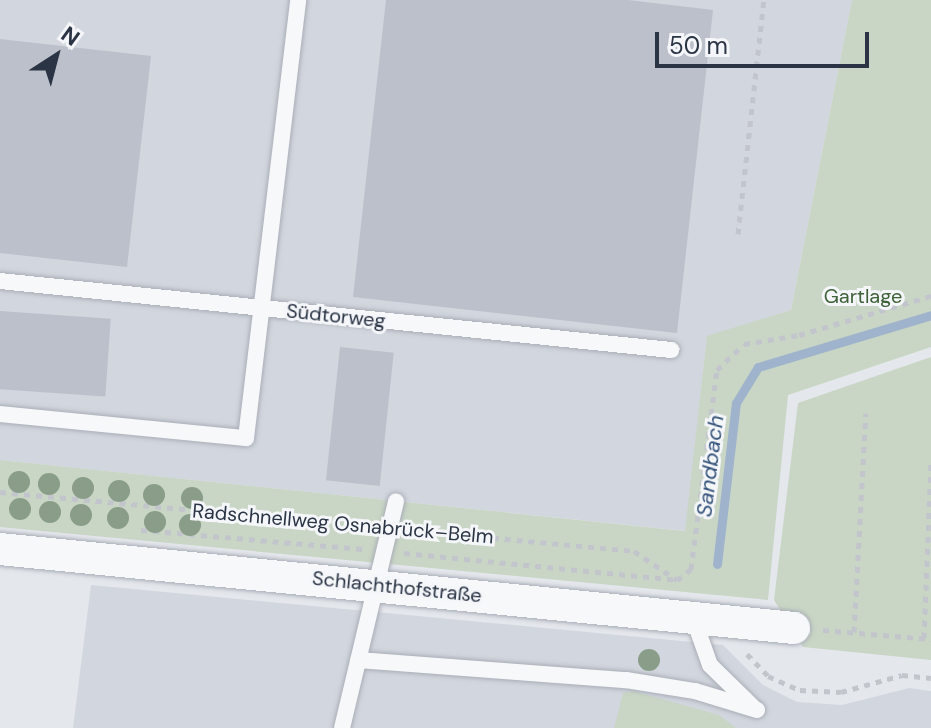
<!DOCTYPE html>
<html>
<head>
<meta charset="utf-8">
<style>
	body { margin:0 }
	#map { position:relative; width:931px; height:728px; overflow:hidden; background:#e4e7ec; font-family:"DM Sans",sans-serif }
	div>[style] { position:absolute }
	.built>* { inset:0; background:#d2d6de }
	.green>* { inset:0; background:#c9d6c5 }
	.stream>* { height:9px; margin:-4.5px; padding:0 4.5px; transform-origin:4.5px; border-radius:4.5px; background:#9fb4cc }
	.building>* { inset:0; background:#bbc0ca; transform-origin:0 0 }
	.path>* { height:5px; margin-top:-2.5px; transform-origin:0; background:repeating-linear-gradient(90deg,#c2c5cb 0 6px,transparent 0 12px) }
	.roads { filter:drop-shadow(0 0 2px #a9aeb7) drop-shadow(0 0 2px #a9aeb7) }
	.service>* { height:16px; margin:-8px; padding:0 8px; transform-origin:8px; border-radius:8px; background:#f7f8fa }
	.minor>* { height:32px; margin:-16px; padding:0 16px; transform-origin:16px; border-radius:16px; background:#f7f8fa }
	.trees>* { width:22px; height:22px; margin:-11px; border-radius:50%; background:#899d89 }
	span { translate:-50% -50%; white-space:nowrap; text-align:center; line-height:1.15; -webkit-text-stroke:6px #f4f6f9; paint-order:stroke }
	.park-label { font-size:20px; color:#3f6138 }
	.street-label { font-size:20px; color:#2b3445 }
	.water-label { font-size:22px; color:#34527a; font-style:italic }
	.north { position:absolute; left:16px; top:16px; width:80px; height:80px; -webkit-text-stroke:6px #f4f6f9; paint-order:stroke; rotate:36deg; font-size:22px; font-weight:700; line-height:32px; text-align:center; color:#2b3445 }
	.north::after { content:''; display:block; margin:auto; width:28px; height:36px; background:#2b3445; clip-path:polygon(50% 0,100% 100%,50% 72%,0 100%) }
	.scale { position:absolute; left:655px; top:32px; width:214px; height:36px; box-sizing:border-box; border:4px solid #2b3445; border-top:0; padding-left:10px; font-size:24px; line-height:28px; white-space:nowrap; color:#2b3445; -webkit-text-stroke:6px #f4f6f9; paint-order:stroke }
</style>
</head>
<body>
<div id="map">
	<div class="built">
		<div style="clip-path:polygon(0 0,852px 0,791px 310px,707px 337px,686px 531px,0 460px)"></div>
		<div style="clip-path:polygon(91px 585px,723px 645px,763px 685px,797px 702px,842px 705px,909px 688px,931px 691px,931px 728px,73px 728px)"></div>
	</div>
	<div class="green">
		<div style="clip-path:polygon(852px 0,931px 0,931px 347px,788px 395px,768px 600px,0 527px,0 460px,685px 531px,707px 336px,791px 310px)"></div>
		<div style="clip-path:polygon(931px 357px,931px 660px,803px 647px,774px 600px,798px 403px)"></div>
		<div style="clip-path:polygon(633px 691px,719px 715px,736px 728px,614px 728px,623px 693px)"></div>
	</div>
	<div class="stream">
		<div style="left:717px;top:564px;width:162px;rotate:-83.3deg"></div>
		<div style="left:736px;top:403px;width:42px;rotate:-58.6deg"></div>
		<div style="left:758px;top:367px;width:181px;rotate:-16.7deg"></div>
	</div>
	<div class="building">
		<div style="clip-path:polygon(386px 0,628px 0,713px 10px,677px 333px,353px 297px)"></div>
		<div style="clip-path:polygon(0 39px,151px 56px,127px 267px,0 253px)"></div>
		<div style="left:0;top:311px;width:111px;height:78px;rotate:4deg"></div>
		<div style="left:340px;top:347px;width:54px;height:134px;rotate:6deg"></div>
	</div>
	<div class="path">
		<div style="left:738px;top:234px;width:235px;rotate:-83.7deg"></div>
		<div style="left:0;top:492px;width:370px;rotate:5.3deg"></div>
		<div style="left:141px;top:530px;width:223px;rotate:4.9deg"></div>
		<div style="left:409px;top:530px;width:226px;rotate:5.3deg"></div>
		<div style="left:634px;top:551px;width:52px;rotate:34deg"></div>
		<div style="left:404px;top:553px;width:274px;rotate:5.6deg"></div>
		<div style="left:677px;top:580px;width:18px;rotate:-38deg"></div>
		<div style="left:691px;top:569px;width:201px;rotate:-82.6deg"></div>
		<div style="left:717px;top:370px;width:37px;rotate:-44deg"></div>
		<div style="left:744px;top:344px;width:56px;rotate:-9.3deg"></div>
		<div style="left:799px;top:335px;width:138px;rotate:-16.5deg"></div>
		<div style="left:823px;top:630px;width:108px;rotate:4.8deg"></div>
		<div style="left:854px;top:632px;width:219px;rotate:-86.9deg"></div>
		<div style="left:924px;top:638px;width:175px;rotate:-87.7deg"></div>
		<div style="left:747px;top:654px;width:30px;rotate:46deg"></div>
		<div style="left:768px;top:676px;width:35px;rotate:24deg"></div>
		<div style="left:800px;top:690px;width:41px;rotate:2.8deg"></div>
		<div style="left:841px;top:692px;width:63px;rotate:-15.6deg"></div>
		<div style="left:902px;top:675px;width:29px;rotate:6deg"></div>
	</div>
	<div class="roads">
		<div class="service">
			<div style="left:0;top:281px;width:675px;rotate:5.87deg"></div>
			<div style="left:0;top:414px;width:247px;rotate:5.6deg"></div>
			<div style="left:246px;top:438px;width:441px;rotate:-83.2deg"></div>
			<div style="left:693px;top:617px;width:51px;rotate:70.5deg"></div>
			<div style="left:710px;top:665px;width:60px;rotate:44.3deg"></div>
			<div style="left:358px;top:660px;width:269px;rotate:4.3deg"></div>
			<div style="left:626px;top:680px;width:70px;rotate:9.1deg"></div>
			<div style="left:695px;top:691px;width:65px;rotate:17deg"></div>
			<div style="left:342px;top:728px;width:233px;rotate:-76.6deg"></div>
		</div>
		<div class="minor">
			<div style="left:0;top:549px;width:798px;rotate:5.68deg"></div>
		</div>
	</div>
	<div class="trees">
		<div style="left:19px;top:482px"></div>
		<div style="left:49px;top:484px"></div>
		<div style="left:83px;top:488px"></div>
		<div style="left:119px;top:491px"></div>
		<div style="left:154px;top:495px"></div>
		<div style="left:192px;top:498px"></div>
		<div style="left:20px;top:509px"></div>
		<div style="left:50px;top:512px"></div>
		<div style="left:81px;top:515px"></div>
		<div style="left:118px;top:518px"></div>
		<div style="left:155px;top:522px"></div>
		<div style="left:190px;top:525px"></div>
		<div style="left:649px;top:660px"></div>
	</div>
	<div class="park-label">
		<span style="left:863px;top:296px">Gartlage</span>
	</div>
	<div class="street-label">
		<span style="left:336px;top:316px;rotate:6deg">Südtorweg</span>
		<span style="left:343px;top:524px;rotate:5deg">Radschnellweg Osnabrück–Belm</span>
		<span style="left:397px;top:587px;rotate:6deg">Schlachthofstraße</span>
	</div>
	<div class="water-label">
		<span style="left:710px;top:466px;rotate:-83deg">Sandbach</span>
	</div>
	<div class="north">N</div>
	<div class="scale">50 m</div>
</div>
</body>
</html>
